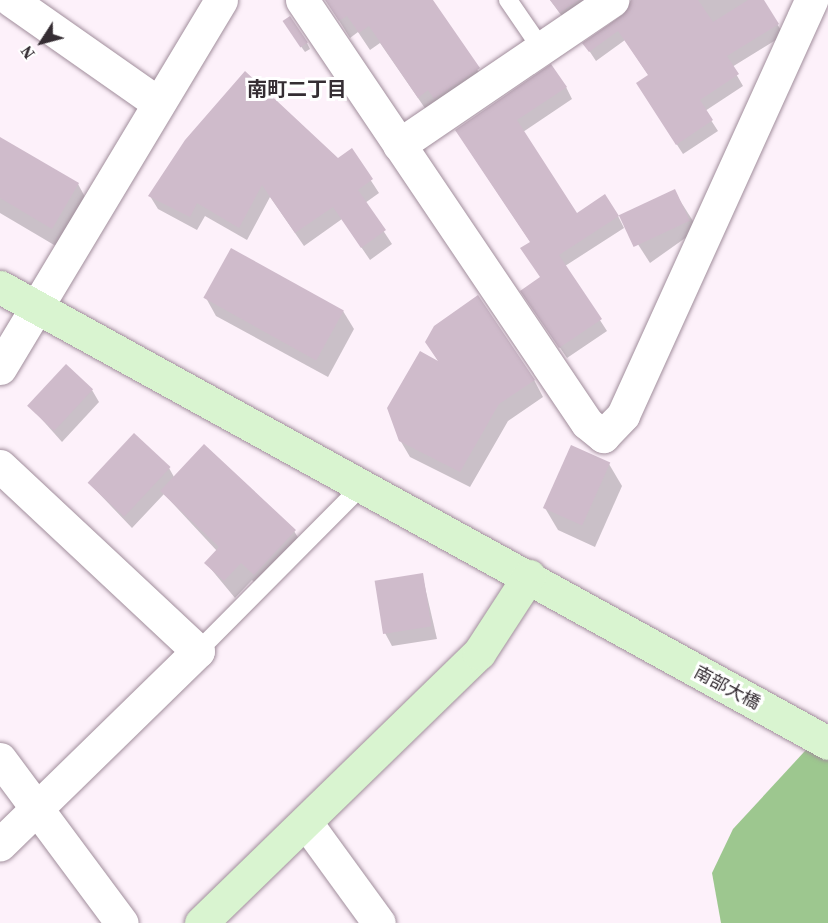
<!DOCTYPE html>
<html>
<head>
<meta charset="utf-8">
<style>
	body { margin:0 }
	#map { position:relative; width:828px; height:923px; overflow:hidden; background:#fdf1fa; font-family:"Source Serif 4","Noto Sans JP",serif }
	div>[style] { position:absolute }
	.water>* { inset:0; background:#9dc78f }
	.shadow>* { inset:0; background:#0003 }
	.building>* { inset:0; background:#cfbbcb; transform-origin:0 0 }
	.roads { filter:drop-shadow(0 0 2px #a18e9c) drop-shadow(0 0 2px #a18e9c) }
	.lane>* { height:18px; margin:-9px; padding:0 9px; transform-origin:9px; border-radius:9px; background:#fff }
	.street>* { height:33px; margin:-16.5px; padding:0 16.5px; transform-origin:16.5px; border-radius:16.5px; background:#fff }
	.secondary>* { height:33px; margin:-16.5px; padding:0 16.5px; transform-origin:16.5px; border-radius:16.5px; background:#d9f4d0 }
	span { translate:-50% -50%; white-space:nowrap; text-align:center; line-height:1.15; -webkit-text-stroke:6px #fff; paint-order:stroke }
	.street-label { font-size:18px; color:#352d33 }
	.neighbourhood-label { font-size:20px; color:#352d33; font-weight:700 }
	.north { position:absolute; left:12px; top:12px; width:60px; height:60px; -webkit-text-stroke:4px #fff; paint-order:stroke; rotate:234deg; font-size:16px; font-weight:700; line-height:24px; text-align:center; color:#352d33 }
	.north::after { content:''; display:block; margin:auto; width:21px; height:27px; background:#352d33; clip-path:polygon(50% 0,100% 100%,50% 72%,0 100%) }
</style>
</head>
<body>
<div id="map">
	<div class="water">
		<div style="clip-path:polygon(828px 726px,828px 923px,721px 923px,712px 873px,733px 829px)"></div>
	</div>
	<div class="shadow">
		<div style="clip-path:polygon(326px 0,431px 0,488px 86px,429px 114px,380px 43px,370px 50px,358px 32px,350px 38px)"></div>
		<div style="clip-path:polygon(550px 0,600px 0,567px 23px)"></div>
		<div style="clip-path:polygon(632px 0,762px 0,784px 35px,732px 67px,743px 86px,705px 111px,718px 131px,683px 154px,644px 94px,649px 76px,625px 40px,596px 61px,584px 43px,630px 9px)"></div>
		<div style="clip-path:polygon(288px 28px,307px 43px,310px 49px,305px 52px)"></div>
		<div style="clip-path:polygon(566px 87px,572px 99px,523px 132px,576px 215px,618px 216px,624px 228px,565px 266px,607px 331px,567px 358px,529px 302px,541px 278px,531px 243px,463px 141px)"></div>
		<div style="clip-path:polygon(0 139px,78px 184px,91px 208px,66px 252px,0 213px)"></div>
		<div style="clip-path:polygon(351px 150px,379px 193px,365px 203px,392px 244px,370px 260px,342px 219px,304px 246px,270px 197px,247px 240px,205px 216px,197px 230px,158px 209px,150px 196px,338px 160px)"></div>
		<div style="clip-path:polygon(674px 191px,698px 229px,650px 263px,632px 235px)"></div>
		<div style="clip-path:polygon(232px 250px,343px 311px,354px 329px,328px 377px,216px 316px,206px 298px)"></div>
		<div style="clip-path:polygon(427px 342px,534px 380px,543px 397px,508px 421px,470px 487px,410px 457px,400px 440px,440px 364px)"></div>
		<div style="clip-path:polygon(92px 390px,99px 402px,62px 442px,29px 405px)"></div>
		<div style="clip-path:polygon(609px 464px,622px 486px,595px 547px,558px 530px,545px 508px)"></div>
		<div style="clip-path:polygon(169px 468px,174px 477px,294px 531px,305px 549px,265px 592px,252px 580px,235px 598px,206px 563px,217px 551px,164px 494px,132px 528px,90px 484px)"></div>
		<div style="clip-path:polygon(422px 574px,437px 639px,392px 646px,385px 633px)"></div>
	</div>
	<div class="building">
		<div style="clip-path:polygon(325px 0,433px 0,480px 68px,434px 99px,428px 90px,418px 98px,369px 26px,359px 33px,347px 16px,339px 21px)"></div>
		<div style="clip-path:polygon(550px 0,579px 0,560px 13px)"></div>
		<div style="clip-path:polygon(631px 0,698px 0,713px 22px,748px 0,764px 0,779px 24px,727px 56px,739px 74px,700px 100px,713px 120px,676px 145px,636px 83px,648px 75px,618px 31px,589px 52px,582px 43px,623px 15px)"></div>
		<div style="left:290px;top:16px;width:32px;height:9px;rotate:56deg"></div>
		<div style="clip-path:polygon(551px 64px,567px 87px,517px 120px,577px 213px,605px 194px,619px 216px,559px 255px,602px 319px,559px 348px,520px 291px,540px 277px,520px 248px,530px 242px,455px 130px)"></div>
		<div style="clip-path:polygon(245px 71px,338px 158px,352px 148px,373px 179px,358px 190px,386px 230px,361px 248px,333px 207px,295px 233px,262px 185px,239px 228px,197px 203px,190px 217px,148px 196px,185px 140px)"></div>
		<div style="clip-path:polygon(0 137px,79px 183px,52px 229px,0 198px)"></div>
		<div style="left:675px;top:189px;width:35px;height:62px;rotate:65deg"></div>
		<div style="left:231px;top:248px;width:129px;height:57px;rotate:29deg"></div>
		<div style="clip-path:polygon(478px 295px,535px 380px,499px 404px,460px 472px,399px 441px,387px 408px,420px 351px,438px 361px,425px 342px,434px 326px)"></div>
		<div style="left:66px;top:364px;width:37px;height:57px;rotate:43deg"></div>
		<div style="left:134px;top:433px;width:50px;height:68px;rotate:43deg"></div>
		<div style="clip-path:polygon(204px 444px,296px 530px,254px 575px,241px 563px,224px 581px,204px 563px,219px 547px,160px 491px)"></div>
		<div style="left:571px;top:445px;width:43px;height:69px;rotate:24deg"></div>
		<div style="left:423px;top:573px;width:54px;height:49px;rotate:81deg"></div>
	</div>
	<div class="roads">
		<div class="lane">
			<div style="left:508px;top:0;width:58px;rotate:55.5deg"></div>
			<div style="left:198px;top:651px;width:235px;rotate:-45.2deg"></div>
		</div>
		<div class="street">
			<div style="left:11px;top:0;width:179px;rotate:35deg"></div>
			<div style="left:302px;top:0;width:510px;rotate:56.03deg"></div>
			<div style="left:587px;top:423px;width:21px;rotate:39deg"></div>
			<div style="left:603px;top:436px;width:29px;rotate:-46deg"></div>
			<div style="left:623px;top:415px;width:456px;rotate:-65.6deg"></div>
			<div style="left:399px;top:145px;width:258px;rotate:-34.2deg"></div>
			<div style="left:0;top:368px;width:429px;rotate:-59deg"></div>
			<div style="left:0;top:466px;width:271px;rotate:43.1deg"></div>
			<div style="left:198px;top:651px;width:277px;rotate:135.7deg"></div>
			<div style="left:0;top:759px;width:204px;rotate:53.4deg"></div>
			<div style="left:307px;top:824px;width:122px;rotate:54deg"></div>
		</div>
		<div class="secondary">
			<div style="left:0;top:287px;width:945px;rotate:28.84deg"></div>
			<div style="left:201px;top:923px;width:388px;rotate:-44.2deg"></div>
			<div style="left:479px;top:653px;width:92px;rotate:-57deg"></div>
		</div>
	</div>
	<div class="street-label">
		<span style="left:727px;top:688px;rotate:28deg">南部大橋</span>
	</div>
	<div class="neighbourhood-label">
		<span style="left:297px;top:89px">南町二丁目</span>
	</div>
	<div class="north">N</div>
</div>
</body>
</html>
